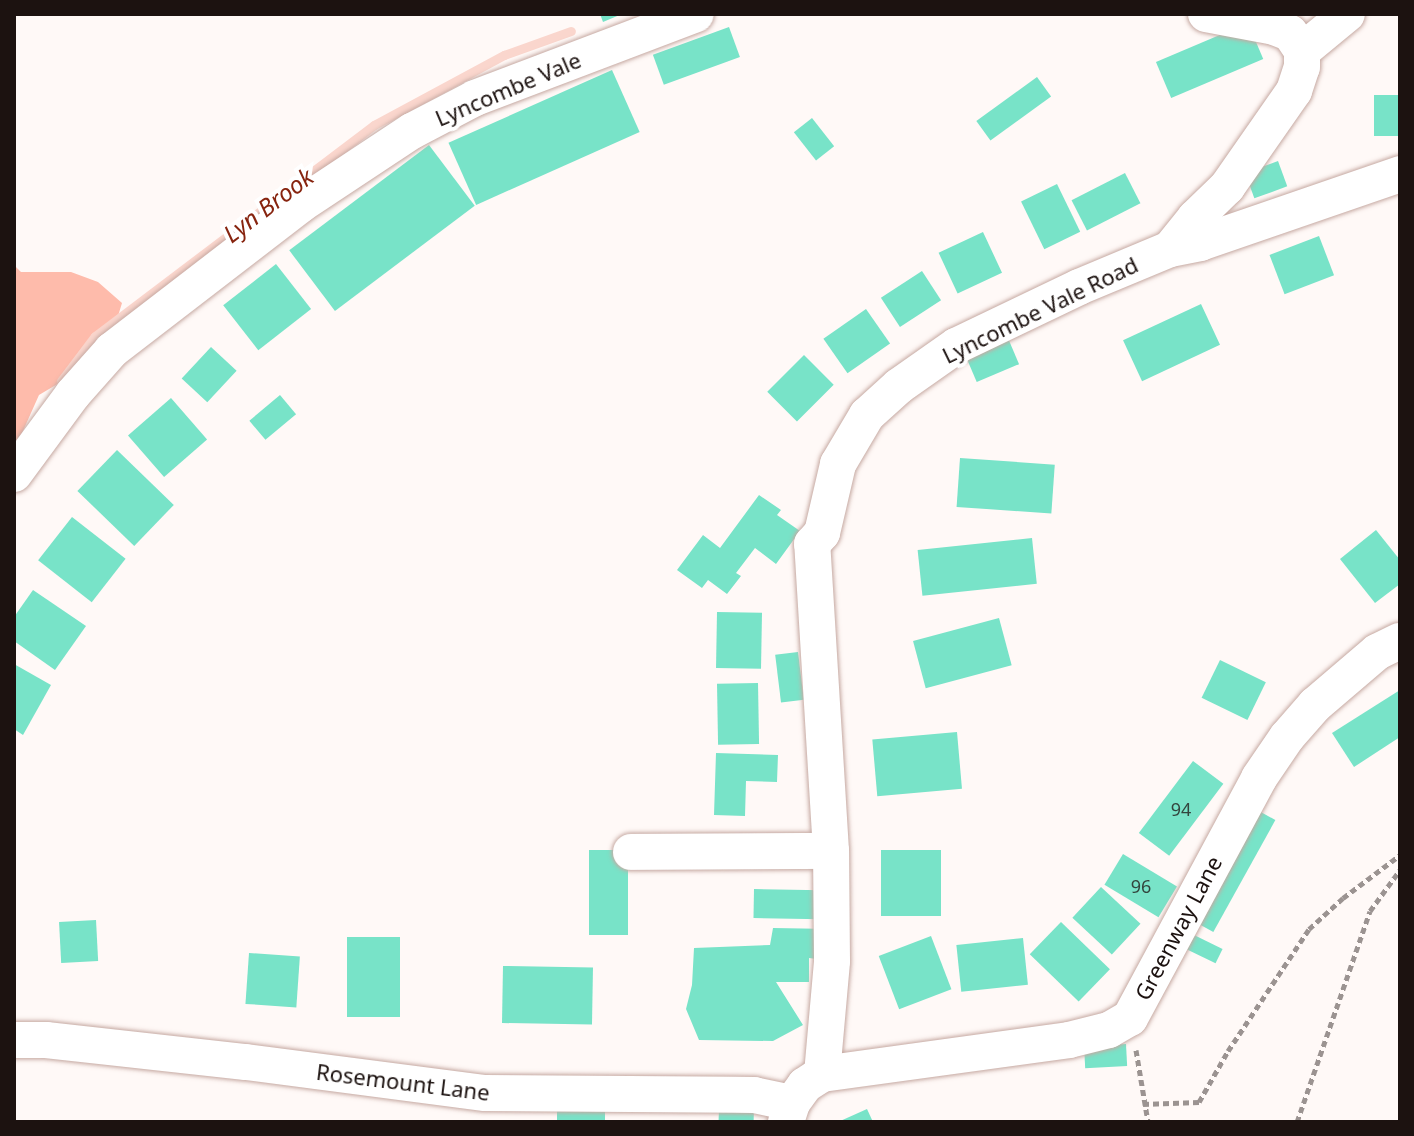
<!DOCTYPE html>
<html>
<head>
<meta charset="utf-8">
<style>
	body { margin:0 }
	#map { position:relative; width:1414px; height:1136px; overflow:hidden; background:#fff9f7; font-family:"Noto Sans",sans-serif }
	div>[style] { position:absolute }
	.green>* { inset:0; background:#febbab }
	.stream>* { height:9px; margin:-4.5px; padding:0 4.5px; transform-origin:4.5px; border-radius:4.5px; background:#fad6cd }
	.building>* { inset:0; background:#78e3c8; transform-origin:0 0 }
	.path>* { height:5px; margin-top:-2.5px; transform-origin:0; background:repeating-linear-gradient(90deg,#9b9391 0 6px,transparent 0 10px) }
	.roads { filter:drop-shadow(0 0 2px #c6a9a2) drop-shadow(0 0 2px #c6a9a2) }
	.minor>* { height:36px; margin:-18px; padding:0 18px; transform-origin:18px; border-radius:18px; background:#fff }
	span { translate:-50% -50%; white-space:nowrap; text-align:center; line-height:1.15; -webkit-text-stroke:8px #fff; paint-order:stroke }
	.number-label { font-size:18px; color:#33463e }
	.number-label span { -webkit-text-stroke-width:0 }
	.street-label { font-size:22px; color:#1c1210 }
	.water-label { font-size:24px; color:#87240f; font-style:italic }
	.frame { position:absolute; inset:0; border:16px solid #1c1210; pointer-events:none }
</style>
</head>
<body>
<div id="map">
	<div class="green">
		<div style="clip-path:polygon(14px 265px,21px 272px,71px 272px,98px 282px,122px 303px,111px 339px,76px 373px,39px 395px,14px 451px)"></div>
	</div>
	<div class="stream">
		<div style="left:61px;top:381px;width:56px;rotate:-52.9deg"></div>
		<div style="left:95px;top:336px;width:350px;rotate:-37.1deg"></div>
		<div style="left:374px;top:125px;width:148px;rotate:-28.3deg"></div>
		<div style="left:504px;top:55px;width:71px;rotate:-19.7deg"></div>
	</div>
	<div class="building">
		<div style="clip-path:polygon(600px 14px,622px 14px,603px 22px)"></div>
		<div style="left:1248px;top:23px;width:39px;height:100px;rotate:67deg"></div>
		<div style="left:729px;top:27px;width:32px;height:81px;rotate:70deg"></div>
		<div style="left:612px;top:70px;width:68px;height:179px;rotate:66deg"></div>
		<div style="left:1037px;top:77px;width:24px;height:75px;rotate:54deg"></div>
		<div style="left:1400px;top:95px;width:41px;height:26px;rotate:90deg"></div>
		<div style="left:812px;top:118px;width:36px;height:23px;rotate:52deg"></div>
		<div style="left:429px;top:145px;width:76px;height:175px;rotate:53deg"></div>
		<div style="left:1278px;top:161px;width:27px;height:35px;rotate:70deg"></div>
		<div style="left:1125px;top:173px;width:34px;height:60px;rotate:63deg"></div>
		<div style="left:1057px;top:184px;width:53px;height:40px;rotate:64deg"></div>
		<div style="left:983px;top:232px;width:45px;height:49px;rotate:65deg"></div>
		<div style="left:1319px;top:236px;width:42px;height:53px;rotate:69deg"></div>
		<div style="left:276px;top:264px;width:57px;height:67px;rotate:52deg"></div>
		<div style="left:922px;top:271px;width:35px;height:49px;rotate:57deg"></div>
		<div style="left:1201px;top:304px;width:45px;height:86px;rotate:65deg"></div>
		<div style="left:866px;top:309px;width:42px;height:52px;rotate:55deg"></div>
		<div style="left:1005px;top:331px;width:36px;height:46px;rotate:67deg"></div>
		<div style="left:211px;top:347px;width:35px;height:43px;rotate:43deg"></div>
		<div style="left:804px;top:355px;width:42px;height:52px;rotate:45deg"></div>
		<div style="left:280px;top:395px;width:25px;height:40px;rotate:50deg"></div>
		<div style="left:171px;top:398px;width:55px;height:57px;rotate:49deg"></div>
		<div style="left:117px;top:450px;width:79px;height:57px;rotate:44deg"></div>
		<div style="left:960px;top:458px;width:95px;height:49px;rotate:4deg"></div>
		<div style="clip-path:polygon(759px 495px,781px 510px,777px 515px,800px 531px,776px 564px,755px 548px,736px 573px,741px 576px,727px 594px,708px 580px,702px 588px,677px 570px,703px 535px,720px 548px)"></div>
		<div style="left:72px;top:517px;width:68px;height:55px;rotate:38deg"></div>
		<div style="clip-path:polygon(1376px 530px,1400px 560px,1400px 584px,1375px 603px,1340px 559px)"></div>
		<div style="left:1032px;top:538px;width:46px;height:115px;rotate:84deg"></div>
		<div style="clip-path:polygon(33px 590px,86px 626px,55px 670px,14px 641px,14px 617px)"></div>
		<div style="left:717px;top:612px;width:45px;height:56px;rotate:1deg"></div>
		<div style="left:999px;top:618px;width:49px;height:89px;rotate:75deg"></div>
		<div style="left:798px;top:652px;width:48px;height:23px;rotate:83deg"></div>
		<div style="left:1220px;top:660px;width:51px;height:42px;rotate:26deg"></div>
		<div style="clip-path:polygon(14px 664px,51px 685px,23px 735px,14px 729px)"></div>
		<div style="left:758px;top:683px;width:61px;height:41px;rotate:89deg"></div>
		<div style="clip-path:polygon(1400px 690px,1400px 737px,1354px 767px,1332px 733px)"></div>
		<div style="left:957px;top:732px;width:57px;height:85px;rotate:85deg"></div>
		<div style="clip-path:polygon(716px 753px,778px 755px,777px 782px,746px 781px,745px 816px,714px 815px)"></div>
		<div style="left:1193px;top:761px;width:38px;height:90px;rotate:37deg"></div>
		<div style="left:1250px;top:806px;width:29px;height:128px;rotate:29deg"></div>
		<div style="left:589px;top:850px;width:39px;height:85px"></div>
		<div style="left:881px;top:850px;width:60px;height:66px"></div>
		<div style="left:1123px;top:854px;width:63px;height:36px;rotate:31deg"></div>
		<div style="left:1101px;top:887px;width:54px;height:42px;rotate:43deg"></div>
		<div style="left:754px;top:889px;width:68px;height:29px;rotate:1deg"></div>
		<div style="left:96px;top:920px;width:41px;height:37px;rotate:87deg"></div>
		<div style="left:1061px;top:922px;width:68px;height:45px;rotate:44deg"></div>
		<div style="clip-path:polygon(773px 928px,832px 929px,832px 961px,809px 958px,809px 982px,776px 982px,803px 1025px,773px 1041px,699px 1040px,686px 1009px,692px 985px,694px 948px,770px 945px)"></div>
		<div style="left:1192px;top:934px;width:34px;height:16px;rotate:26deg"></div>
		<div style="left:931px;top:936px;width:57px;height:56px;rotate:69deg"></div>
		<div style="left:347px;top:937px;width:53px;height:80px"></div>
		<div style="left:1023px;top:938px;width:47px;height:67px;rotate:84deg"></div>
		<div style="left:249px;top:953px;width:51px;height:51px;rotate:4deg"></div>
		<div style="left:503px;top:966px;width:90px;height:57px;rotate:1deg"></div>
		<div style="left:1126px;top:1044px;width:22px;height:42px;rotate:87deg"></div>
		<div style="left:557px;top:1106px;width:48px;height:16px"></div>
		<div style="left:719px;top:1109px;width:35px;height:13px;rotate:2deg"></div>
		<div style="clip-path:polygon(867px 1109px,873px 1122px,838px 1122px)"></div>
	</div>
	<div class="path">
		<div style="left:1136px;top:1050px;width:73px;rotate:80.5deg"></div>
		<div style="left:1143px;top:1104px;width:56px;rotate:-2deg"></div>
		<div style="left:1199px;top:1102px;width:59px;rotate:-60.4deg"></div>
		<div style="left:1228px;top:1051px;width:146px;rotate:-56.4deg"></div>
		<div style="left:1309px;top:929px;width:46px;rotate:-42.4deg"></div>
		<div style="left:1343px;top:898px;width:71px;rotate:-37deg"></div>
		<div style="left:1297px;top:1122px;width:223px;rotate:-70.9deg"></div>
		<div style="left:1370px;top:911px;width:51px;rotate:-53.8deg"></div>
	</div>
	<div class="roads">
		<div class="minor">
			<div style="left:1206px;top:14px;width:69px;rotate:10.8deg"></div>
			<div style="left:1274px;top:27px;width:17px;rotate:21deg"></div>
			<div style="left:1290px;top:33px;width:22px;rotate:56deg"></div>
			<div style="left:1170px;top:249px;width:31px;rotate:-11deg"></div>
			<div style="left:1200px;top:243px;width:212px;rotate:-19deg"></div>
			<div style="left:14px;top:474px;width:99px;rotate:-53.6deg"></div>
			<div style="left:73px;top:394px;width:59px;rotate:-48.4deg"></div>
			<div style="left:112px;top:350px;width:237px;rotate:-37.6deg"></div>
			<div style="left:300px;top:205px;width:134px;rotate:-33.5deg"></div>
			<div style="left:412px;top:131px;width:71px;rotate:-27.6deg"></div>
			<div style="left:475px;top:98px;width:236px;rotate:-20.8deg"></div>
			<div style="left:631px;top:852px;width:200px;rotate:-0.3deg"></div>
			<div style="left:14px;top:1040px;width:32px"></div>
			<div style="left:46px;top:1040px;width:201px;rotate:6.3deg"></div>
			<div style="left:246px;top:1062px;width:241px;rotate:7.4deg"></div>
			<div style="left:485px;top:1093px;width:269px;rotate:0.4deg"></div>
			<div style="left:754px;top:1095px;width:39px;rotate:12deg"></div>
			<div style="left:822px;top:1074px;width:113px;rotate:-84.9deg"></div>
			<div style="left:832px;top:961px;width:110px;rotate:-90.5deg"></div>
			<div style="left:831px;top:851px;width:308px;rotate:-93.5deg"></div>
			<div style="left:812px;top:544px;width:15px;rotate:-48deg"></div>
			<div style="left:822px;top:533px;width:71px;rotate:-76.9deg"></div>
			<div style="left:838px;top:464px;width:57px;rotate:-59.4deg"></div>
			<div style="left:867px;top:415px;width:43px;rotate:-42.2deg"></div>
			<div style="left:899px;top:386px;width:70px;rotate:-35.1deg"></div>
			<div style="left:956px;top:346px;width:136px;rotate:-25.6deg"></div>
			<div style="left:1079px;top:287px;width:99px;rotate:-22.7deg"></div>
			<div style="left:1170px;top:249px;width:40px;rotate:-51deg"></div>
			<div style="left:1195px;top:218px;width:45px;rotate:-44.1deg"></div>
			<div style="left:1227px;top:187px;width:117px;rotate:-55.1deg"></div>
			<div style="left:1294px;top:91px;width:25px;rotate:-72deg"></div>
			<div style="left:1302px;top:67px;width:16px;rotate:-90deg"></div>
			<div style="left:1302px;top:51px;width:58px;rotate:-39.4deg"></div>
			<div style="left:786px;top:1122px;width:20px;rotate:-72deg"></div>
			<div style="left:792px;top:1103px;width:22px;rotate:-54deg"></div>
			<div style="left:805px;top:1085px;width:20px;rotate:-33deg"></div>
			<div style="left:822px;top:1074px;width:249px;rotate:-7.8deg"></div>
			<div style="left:1069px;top:1040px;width:41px;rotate:-14deg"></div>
			<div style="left:1109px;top:1030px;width:24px;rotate:-30deg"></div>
			<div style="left:1130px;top:1018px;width:272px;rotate:-61.7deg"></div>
			<div style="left:1259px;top:778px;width:50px;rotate:-55.7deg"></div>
			<div style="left:1287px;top:737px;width:43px;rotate:-48.8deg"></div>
			<div style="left:1315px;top:705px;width:82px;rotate:-40.5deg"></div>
			<div style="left:1377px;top:652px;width:25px;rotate:-26deg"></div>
		</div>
	</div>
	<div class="number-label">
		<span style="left:1181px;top:809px">94</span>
		<span style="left:1141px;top:886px">96</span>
	</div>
	<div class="street-label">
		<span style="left:508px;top:89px;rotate:-23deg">Lyncombe Vale</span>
		<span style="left:1040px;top:310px;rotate:-26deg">Lyncombe Vale Road</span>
		<span style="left:1178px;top:928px;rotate:-62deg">Greenway Lane</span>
		<span style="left:403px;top:1082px;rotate:7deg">Rosemount Lane</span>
	</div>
	<div class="water-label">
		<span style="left:268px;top:205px;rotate:-37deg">Lyn Brook</span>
	</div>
	<div class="frame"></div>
</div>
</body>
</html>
